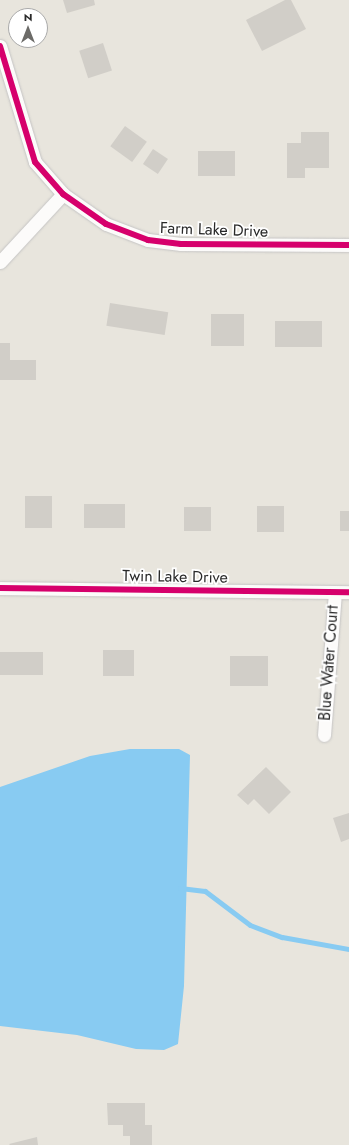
<!DOCTYPE html>
<html>
<head>
<meta charset="utf-8">
<style>
	body { margin:0 }
	#map { position:relative; width:349px; height:1145px; overflow:hidden; background:#e8e5dd; font-family:Jost,sans-serif }
	div>[style] { position:absolute }
	.water>* { inset:0; background:#88cbf2 }
	.stream>* { height:5px; margin:-2.5px; padding:0 2.5px; transform-origin:2.5px; border-radius:2.5px; background:#88cbf2 }
	.building>* { inset:0; background:#d1cec8; transform-origin:0 0 }
	.roads { filter:drop-shadow(0 0 1px #c5c4c4) drop-shadow(0 0 1px #c5c4c4) }
	.street>* { height:13px; margin:-6.5px; padding:0 6.5px; transform-origin:6.5px; border-radius:6.5px; background:#fcfbfa }
	.cycleway>* { height:6px; margin:-3px; padding:0 3px; transform-origin:3px; border-radius:3px; background:#d6006c }
	span { translate:-50% -50%; white-space:nowrap; text-align:center; line-height:1.15; -webkit-text-stroke:3.5px #fff; paint-order:stroke }
	.street-label { font-size:16px; color:#292929 }
	.north { position:absolute; left:8px; top:8px; width:40px; height:40px; box-sizing:border-box; background:#fff; border:1px solid #a9a9a9; border-radius:50%; rotate:0deg; font-size:11px; font-weight:700; line-height:16px; text-align:center; color:#292929 }
	.north::after { content:''; display:block; margin:auto; width:14px; height:18px; background:#6c6b68; clip-path:polygon(50% 0,100% 100%,50% 72%,0 100%) }
</style>
</head>
<body>
<div id="map">
	<div class="water">
		<div style="clip-path:polygon(130px 749px,179px 749px,190px 755px,184px 986px,178px 1044px,164px 1050px,136px 1049px,77px 1035px,0 1026px,0 787px,90px 756px)"></div>
	</div>
	<div class="stream">
		<div style="left:180px;top:888px;width:25px;rotate:7deg"></div>
		<div style="left:205px;top:891px;width:56px;rotate:37.1deg"></div>
		<div style="left:250px;top:925px;width:34px;rotate:21deg"></div>
		<div style="left:282px;top:937px;width:68px;rotate:10.2deg"></div>
	</div>
	<div class="building">
		<div style="clip-path:polygon(63px 0,94px 0,95px 5px,67px 13px)"></div>
		<div style="clip-path:polygon(285px 0,291px 0,306px 29px,262px 51px,246px 20px)"></div>
		<div style="left:103px;top:43px;width:29px;height:25px;rotate:72deg"></div>
		<div style="left:125px;top:126px;width:27px;height:25px;rotate:36deg"></div>
		<div style="clip-path:polygon(301px 132px,329px 132px,329px 168px,305px 168px,305px 178px,287px 178px,287px 143px,301px 143px)"></div>
		<div style="left:153px;top:149px;width:18px;height:18px;rotate:34deg"></div>
		<div style="left:198px;top:151px;width:37px;height:25px"></div>
		<div style="left:110px;top:303px;width:59px;height:23px;rotate:9deg"></div>
		<div style="left:211px;top:314px;width:33px;height:32px"></div>
		<div style="left:275px;top:321px;width:47px;height:26px"></div>
		<div style="clip-path:polygon(0 343px,10px 343px,10px 360px,36px 360px,36px 380px,0 380px)"></div>
		<div style="left:25px;top:496px;width:27px;height:32px"></div>
		<div style="left:84px;top:504px;width:41px;height:24px"></div>
		<div style="left:257px;top:506px;width:27px;height:26px"></div>
		<div style="left:184px;top:507px;width:27px;height:24px"></div>
		<div style="left:340px;top:511px;width:9px;height:20px"></div>
		<div style="left:103px;top:650px;width:31px;height:26px"></div>
		<div style="left:0;top:652px;width:43px;height:23px"></div>
		<div style="left:230px;top:656px;width:38px;height:30px"></div>
		<div style="clip-path:polygon(266px 767px,291px 792px,269px 814px,254px 799px,248px 805px,237px 795px)"></div>
		<div style="clip-path:polygon(349px 813px,349px 839px,341px 842px,333px 818px)"></div>
		<div style="clip-path:polygon(107px 1103px,145px 1103px,145px 1125px,152px 1125px,152px 1145px,130px 1145px,130px 1136px,123px 1136px,123px 1125px,108px 1125px)"></div>
		<div style="clip-path:polygon(37px 1137px,38px 1145px,10px 1145px,9px 1144px)"></div>
	</div>
	<div class="roads">
		<div class="street">
			<div style="left:0;top:46px;width:121px;rotate:73.2deg"></div>
			<div style="left:35px;top:162px;width:43px;rotate:48.8deg"></div>
			<div style="left:63px;top:194px;width:52px;rotate:34.9deg"></div>
			<div style="left:106px;top:224px;width:45px;rotate:20.9deg"></div>
			<div style="left:148px;top:240px;width:33px;rotate:7deg"></div>
			<div style="left:181px;top:244px;width:168px;rotate:0.3deg"></div>
			<div style="left:0;top:262px;width:93px;rotate:-47.2deg"></div>
			<div style="left:0;top:588px;width:349px;rotate:0.7deg"></div>
			<div style="left:324px;top:735px;width:143px;rotate:-85.6deg"></div>
		</div>
	</div>
	<div class="cycleway">
		<div style="left:0;top:46px;width:121px;rotate:73.2deg"></div>
		<div style="left:35px;top:162px;width:43px;rotate:48.8deg"></div>
		<div style="left:63px;top:194px;width:52px;rotate:34.9deg"></div>
		<div style="left:106px;top:224px;width:45px;rotate:20.9deg"></div>
		<div style="left:148px;top:240px;width:33px;rotate:7deg"></div>
		<div style="left:181px;top:244px;width:168px;rotate:0.3deg"></div>
		<div style="left:0;top:588px;width:349px;rotate:0.7deg"></div>
	</div>
	<div class="street-label">
		<span style="left:214px;top:230px;rotate:2deg">Farm Lake Drive</span>
		<span style="left:175px;top:577px;rotate:1deg">Twin Lake Drive</span>
		<span style="left:329px;top:663px;rotate:-86deg">Blue Water Court</span>
	</div>
	<div class="north">N</div>
</div>
</body>
</html>
